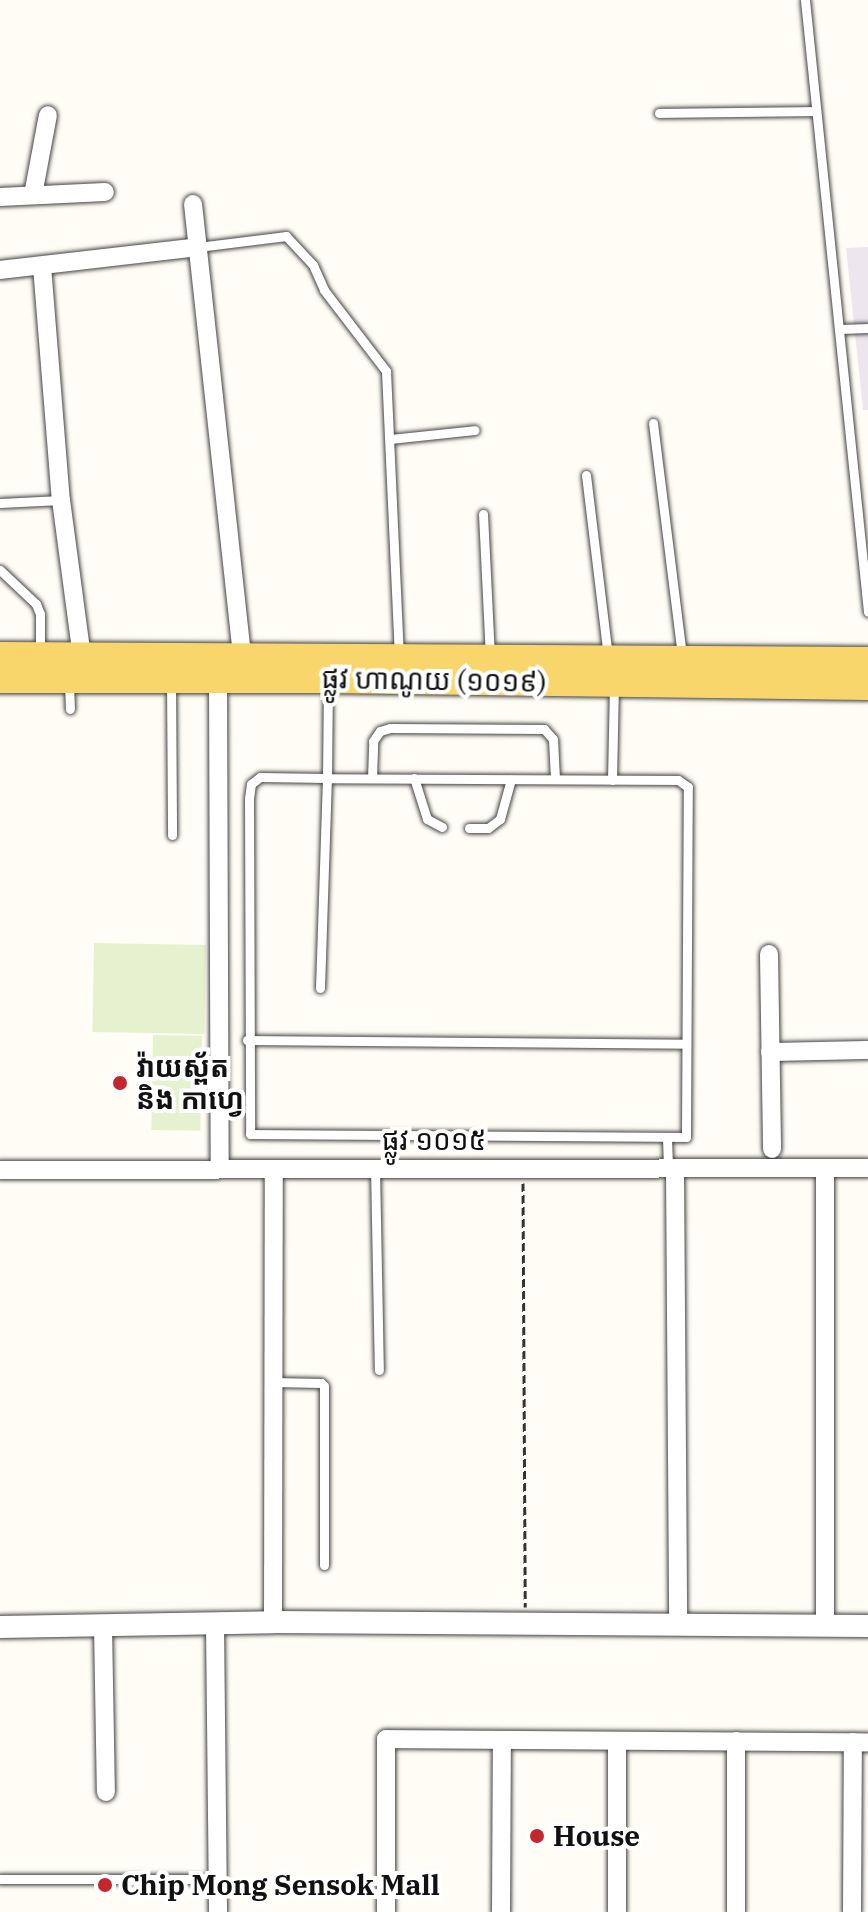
<!DOCTYPE html>
<html>
<head>
<meta charset="utf-8">
<style>
	body { margin:0 }
	#map { position:relative; width:868px; height:1912px; overflow:hidden; background:#fffdf5; font-family:"IBM Plex Serif","Noto Sans Khmer",serif }
	div>[style] { position:absolute }
	.industrial>* { inset:0; background:#eee6ef }
	.pitch>* { inset:0; background:#e6f2cf; transform-origin:0 0 }
	.path>* { height:3px; margin-top:-1.5px; transform-origin:0; background:repeating-linear-gradient(90deg,#333 0 8px,transparent 0 12px) }
	.roads { filter:drop-shadow(0 0 2px #444) drop-shadow(0 0 2px #444) }
	.service>* { height:9px; margin:-4.5px; padding:0 4.5px; transform-origin:4.5px; border-radius:4.5px; background:#fff }
	.minor>* { height:18px; margin:-9px; padding:0 9px; transform-origin:9px; border-radius:9px; background:#fff }
	.tertiary>* { height:22px; margin:-11px; padding:0 11px; transform-origin:11px; border-radius:11px; background:#fff }
	.primary>* { height:28px; margin:-14px; padding:0 14px; transform-origin:14px; border-radius:14px; background:#f9d66b }
	.dots>* { width:22px; height:22px; translate:-50% -50%; box-sizing:border-box; border:4px solid #fff; border-radius:50% }
	span { translate:-50% -50%; white-space:nowrap; text-align:center; line-height:1.15; -webkit-text-stroke:8px #fff; paint-order:stroke }
	.street-label { font-size:28px; color:#111 }
	.poi-label { font-size:28px; color:#111; font-weight:700 }
	.left { translate:0 -50%; text-align:left }
</style>
</head>
<body>
<div id="map">
	<div class="industrial">
		<div style="clip-path:polygon(868px 247px,868px 410px,863px 410px,846px 248px)"></div>
	</div>
	<div class="pitch">
		<div style="left:94px;top:943px;width:112px;height:89px;rotate:1deg"></div>
		<div style="left:153px;top:1035px;width:49px;height:95px;rotate:1deg"></div>
	</div>
	<div class="path">
		<div style="left:523px;top:1183px;width:424px;rotate:89.7deg"></div>
	</div>
	<div class="roads">
		<div class="service">
			<div style="left:805px;top:0;width:615px;rotate:84.12deg"></div>
			<div style="left:659px;top:113px;width:157px;rotate:-0.7deg"></div>
			<div style="left:198px;top:247px;width:89px;rotate:-7.1deg"></div>
			<div style="left:286px;top:236px;width:40px;rotate:47deg"></div>
			<div style="left:313px;top:265px;width:27px;rotate:66deg"></div>
			<div style="left:324px;top:290px;width:102px;rotate:52.6deg"></div>
			<div style="left:386px;top:371px;width:283px;rotate:87.4deg"></div>
			<div style="left:840px;top:329px;width:28px;rotate:-2deg"></div>
			<div style="left:653px;top:423px;width:236px;rotate:82.9deg"></div>
			<div style="left:390px;top:439px;width:85px;rotate:-6deg"></div>
			<div style="left:586px;top:475px;width:183px;rotate:83.1deg"></div>
			<div style="left:0;top:503px;width:61px;rotate:-2.8deg"></div>
			<div style="left:483px;top:514px;width:141px;rotate:87.2deg"></div>
			<div style="left:0;top:570px;width:50px;rotate:43.4deg"></div>
			<div style="left:36px;top:604px;width:11px;rotate:68deg"></div>
			<div style="left:40px;top:614px;width:40px;rotate:90deg"></div>
			<div style="left:171px;top:681px;width:154px;rotate:89.6deg"></div>
			<div style="left:69px;top:682px;width:27px;rotate:88deg"></div>
			<div style="left:372px;top:778px;width:37px;rotate:-88deg"></div>
			<div style="left:373px;top:741px;width:12px;rotate:-55deg"></div>
			<div style="left:380px;top:731px;width:10px;rotate:-17deg"></div>
			<div style="left:390px;top:728px;width:154px;rotate:0.4deg"></div>
			<div style="left:544px;top:729px;width:13px;rotate:48deg"></div>
			<div style="left:553px;top:739px;width:40px;rotate:87.1deg"></div>
			<div style="left:414px;top:778px;width:43px;rotate:72.4deg"></div>
			<div style="left:427px;top:819px;width:17px;rotate:28deg"></div>
			<div style="left:612px;top:780px;width:93px;rotate:-88.8deg"></div>
			<div style="left:469px;top:828px;width:19px"></div>
			<div style="left:488px;top:828px;width:15px;rotate:-37deg"></div>
			<div style="left:500px;top:819px;width:41px;rotate:-74.6deg"></div>
			<div style="left:320px;top:988px;width:210px;rotate:-88.1deg"></div>
			<div style="left:327px;top:778px;width:67px;rotate:-179.1deg"></div>
			<div style="left:260px;top:777px;width:11px;rotate:142deg"></div>
			<div style="left:251px;top:784px;width:15px;rotate:98deg"></div>
			<div style="left:249px;top:799px;width:335px;rotate:89.8deg"></div>
			<div style="left:250px;top:1134px;width:436px;rotate:0.4deg"></div>
			<div style="left:686px;top:1137px;width:350px;rotate:-89.7deg"></div>
			<div style="left:688px;top:787px;width:12px;rotate:-145deg"></div>
			<div style="left:678px;top:780px;width:351px;rotate:-179.7deg"></div>
			<div style="left:327px;top:778px;width:95px;rotate:-89.4deg"></div>
			<div style="left:247px;top:1040px;width:439px;rotate:0.5deg"></div>
			<div style="left:667px;top:1138px;width:30px;rotate:88deg"></div>
			<div style="left:375px;top:1168px;width:202px;rotate:88.9deg"></div>
			<div style="left:273px;top:1382px;width:48px;rotate:1.2deg"></div>
			<div style="left:321px;top:1383px;width:4px;rotate:45deg"></div>
			<div style="left:324px;top:1386px;width:179px;rotate:90deg"></div>
			<div style="left:0;top:1879px;width:218px"></div>
		</div>
		<div class="minor">
			<div style="left:33px;top:195px;width:81px;rotate:-79.4deg"></div>
			<div style="left:0;top:197px;width:105px;rotate:-2.7deg"></div>
			<div style="left:193px;top:204px;width:455px;rotate:83.8deg"></div>
			<div style="left:42px;top:266px;width:235px;rotate:85.4deg"></div>
			<div style="left:61px;top:500px;width:166px;rotate:82.4deg"></div>
			<div style="left:0;top:270px;width:199px;rotate:-6.6deg"></div>
			<div style="left:218px;top:678px;width:491px;rotate:89.8deg"></div>
			<div style="left:769px;top:954px;width:195px;rotate:89.1deg"></div>
			<div style="left:770px;top:1052px;width:98px;rotate:-1.2deg"></div>
			<div style="left:675px;top:1169px;width:455px;rotate:89.6deg"></div>
			<div style="left:0;top:1170px;width:868px;rotate:-0.13deg"></div>
			<div style="left:273px;top:1622px;width:453px;rotate:-89.9deg"></div>
			<div style="left:215px;top:1624px;width:288px;rotate:89.4deg"></div>
			<div style="left:103px;top:1626px;width:166px;rotate:89deg"></div>
			<div style="left:825px;top:1626px;width:458px;rotate:-90deg"></div>
			<div style="left:617px;top:1741px;width:171px;rotate:90deg"></div>
			<div style="left:736px;top:1741px;width:171px;rotate:90deg"></div>
			<div style="left:386px;top:1912px;width:173px;rotate:-90deg"></div>
			<div style="left:386px;top:1739px;width:482px;rotate:0.4deg"></div>
			<div style="left:501px;top:1912px;width:172px;rotate:-89.7deg"></div>
			<div style="left:852px;top:1912px;width:170px;rotate:-89.7deg"></div>
		</div>
		<div class="tertiary">
			<div style="left:0;top:1627px;width:273px;rotate:-1deg"></div>
			<div style="left:273px;top:1622px;width:595px;rotate:0.39deg"></div>
		</div>
		<div class="primary">
			<div style="left:0;top:656px;width:868px;rotate:0.33deg"></div>
			<div style="left:0;top:679px;width:328px"></div>
			<div style="left:328px;top:679px;width:540px;rotate:0.74deg"></div>
		</div>
	</div>
	<div class="dots">
		<div style="left:120px;top:1083px;background:#c4262e"></div>
		<div style="left:537px;top:1836px;background:#c4262e"></div>
		<div style="left:105px;top:1885px;background:#c4262e"></div>
	</div>
	<div class="street-label">
		<span style="left:434px;top:680px;rotate:1deg">ផ្លូវ ហាណូយ (១០១៩)</span>
		<span style="left:434px;top:1140px">ផ្លូវ ១០១៥</span>
	</div>
	<div class="poi-label">
		<span class="left" style="left:136px;top:1083px">វ៉ាយស្ព័ត<br>និង កាហ្វេ</span>
		<span class="left" style="left:553px;top:1836px">House</span>
		<span class="left" style="left:121px;top:1885px">Chip Mong Sensok Mall</span>
	</div>
</div>
</body>
</html>
